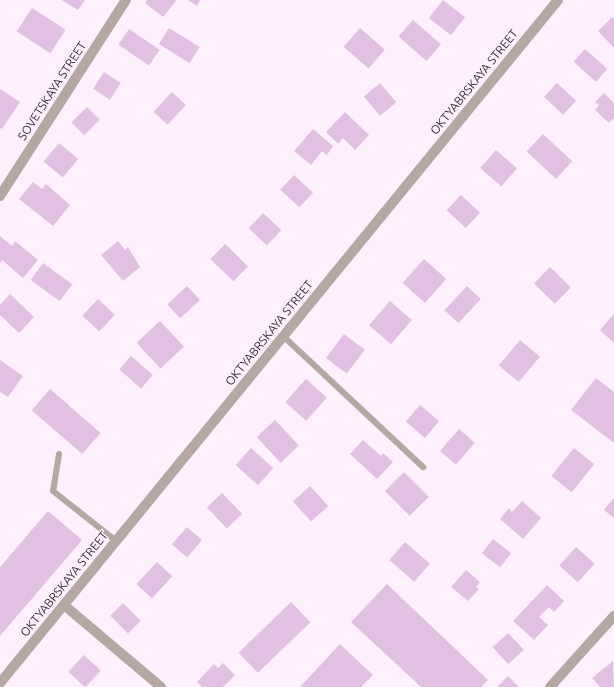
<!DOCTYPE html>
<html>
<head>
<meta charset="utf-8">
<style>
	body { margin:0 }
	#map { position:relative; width:614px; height:687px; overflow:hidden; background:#fef0fd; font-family:Ubuntu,sans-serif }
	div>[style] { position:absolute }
	.building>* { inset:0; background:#e1c0e1; transform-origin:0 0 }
	.service>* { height:6px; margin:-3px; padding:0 3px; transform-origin:3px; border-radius:3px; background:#b5a7a2 }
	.minor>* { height:10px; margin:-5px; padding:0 5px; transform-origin:5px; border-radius:5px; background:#b5a7a2 }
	span { translate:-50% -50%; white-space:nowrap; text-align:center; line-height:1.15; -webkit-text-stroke:3px #fef0fd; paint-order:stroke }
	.street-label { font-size:12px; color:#382f38 }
</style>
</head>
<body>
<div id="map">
	<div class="building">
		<div style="clip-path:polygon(62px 0,85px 0,78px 10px)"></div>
		<div style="clip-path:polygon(147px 0,175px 0,176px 1px,163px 17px,145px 3px)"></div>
		<div style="clip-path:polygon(188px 0,200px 0,197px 6px)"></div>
		<div style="left:443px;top:0;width:28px;height:23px;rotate:38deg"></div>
		<div style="left:32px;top:8px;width:40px;height:28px;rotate:33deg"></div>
		<div style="clip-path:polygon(612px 17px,614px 19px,614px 48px,598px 31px)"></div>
		<div style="left:413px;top:20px;width:37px;height:22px;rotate:41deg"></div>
		<div style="left:169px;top:28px;width:36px;height:19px;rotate:32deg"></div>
		<div style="left:360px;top:28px;width:33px;height:25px;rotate:41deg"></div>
		<div style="left:129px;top:29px;width:37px;height:19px;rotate:34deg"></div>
		<div style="left:585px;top:49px;width:30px;height:17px;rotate:42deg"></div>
		<div style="left:104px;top:72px;width:20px;height:20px;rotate:33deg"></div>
		<div style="left:380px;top:83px;width:25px;height:21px;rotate:50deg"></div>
		<div style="left:557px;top:83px;width:26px;height:19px;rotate:43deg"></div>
		<div style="clip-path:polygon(0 89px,20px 102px,2px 129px,0 128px)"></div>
		<div style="left:172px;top:92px;width:19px;height:27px;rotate:43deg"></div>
		<div style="clip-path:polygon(604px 93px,614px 103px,614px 118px,609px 123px,595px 110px,599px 105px,595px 102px)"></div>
		<div style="left:87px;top:107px;width:18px;height:22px;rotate:45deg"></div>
		<div style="clip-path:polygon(345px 112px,369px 135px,355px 150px,343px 138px,338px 144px,326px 132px)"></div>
		<div style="clip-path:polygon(313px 129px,333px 146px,327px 155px,322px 151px,311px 165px,294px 151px)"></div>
		<div style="left:543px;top:134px;width:40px;height:24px;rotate:43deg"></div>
		<div style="left:59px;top:143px;width:25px;height:24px;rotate:40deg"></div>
		<div style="left:496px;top:150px;width:28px;height:24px;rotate:41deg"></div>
		<div style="left:294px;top:175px;width:26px;height:20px;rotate:43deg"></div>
		<div style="clip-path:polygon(33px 182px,42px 189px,46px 184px,70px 205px,53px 226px,19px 199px)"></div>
		<div style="left:461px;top:195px;width:26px;height:21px;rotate:43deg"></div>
		<div style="left:263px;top:213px;width:25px;height:21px;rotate:43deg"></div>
		<div style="clip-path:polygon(0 236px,12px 246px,15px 241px,38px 260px,23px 278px,2px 260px,0 263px)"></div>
		<div style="clip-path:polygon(118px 241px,125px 250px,128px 247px,140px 267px,123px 281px,101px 255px)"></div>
		<div style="left:225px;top:244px;width:32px;height:21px;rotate:44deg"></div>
		<div style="left:424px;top:259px;width:30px;height:32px;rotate:42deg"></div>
		<div style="left:43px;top:263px;width:36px;height:21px;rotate:36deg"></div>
		<div style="left:550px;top:267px;width:29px;height:23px;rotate:44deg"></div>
		<div style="left:187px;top:286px;width:19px;height:27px;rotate:47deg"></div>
		<div style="left:467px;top:286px;width:19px;height:33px;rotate:43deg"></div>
		<div style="clip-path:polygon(10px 294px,34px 317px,19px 333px,0 315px,0 305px)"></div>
		<div style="left:98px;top:299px;width:23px;height:23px;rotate:43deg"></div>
		<div style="left:390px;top:301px;width:29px;height:32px;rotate:41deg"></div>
		<div style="clip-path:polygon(614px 314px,614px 343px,600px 330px)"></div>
		<div style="left:160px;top:321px;width:35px;height:32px;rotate:47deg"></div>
		<div style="left:344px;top:334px;width:26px;height:30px;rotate:37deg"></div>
		<div style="left:520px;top:340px;width:26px;height:33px;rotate:40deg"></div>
		<div style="left:131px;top:356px;width:29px;height:18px;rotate:41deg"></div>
		<div style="clip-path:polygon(0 360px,23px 376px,8px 397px,0 392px)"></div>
		<div style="clip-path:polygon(596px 378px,614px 392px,614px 443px,571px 410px)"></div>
		<div style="left:306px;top:379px;width:28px;height:31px;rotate:42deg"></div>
		<div style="left:50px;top:389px;width:67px;height:28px;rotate:41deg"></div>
		<div style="left:420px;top:405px;width:25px;height:22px;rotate:40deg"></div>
		<div style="left:275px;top:420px;width:35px;height:25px;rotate:47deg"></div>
		<div style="left:459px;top:429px;width:21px;height:29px;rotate:41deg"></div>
		<div style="clip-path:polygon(363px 440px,381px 456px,383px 453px,393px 462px,377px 479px,350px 454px)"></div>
		<div style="left:251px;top:448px;width:30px;height:23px;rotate:42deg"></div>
		<div style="left:574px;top:448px;width:26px;height:36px;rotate:39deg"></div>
		<div style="left:404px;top:472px;width:35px;height:27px;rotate:45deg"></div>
		<div style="left:310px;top:486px;width:27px;height:23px;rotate:48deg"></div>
		<div style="left:222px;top:493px;width:29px;height:21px;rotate:46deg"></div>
		<div style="clip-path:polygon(614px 498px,614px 518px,604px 510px)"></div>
		<div style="clip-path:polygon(522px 501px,541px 518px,523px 539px,500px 519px,509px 508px,512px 512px)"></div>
		<div style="clip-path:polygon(48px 511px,82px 540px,0 636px,0 567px)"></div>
		<div style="left:187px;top:527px;width:20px;height:23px;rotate:41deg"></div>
		<div style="left:493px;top:539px;width:23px;height:18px;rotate:38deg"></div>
		<div style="left:405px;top:542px;width:33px;height:24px;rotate:41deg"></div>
		<div style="left:576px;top:547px;width:25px;height:25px;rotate:42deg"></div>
		<div style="left:157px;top:562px;width:21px;height:30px;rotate:43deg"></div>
		<div style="clip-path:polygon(466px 570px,480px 582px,476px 587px,479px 589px,468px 601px,451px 587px)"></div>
		<div style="clip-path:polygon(387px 584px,488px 680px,481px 687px,421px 687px,351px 622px)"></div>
		<div style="clip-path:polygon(547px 585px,564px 601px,554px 612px,549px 607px,539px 617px,548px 625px,534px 640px,513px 621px)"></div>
		<div style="left:291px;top:602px;width:28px;height:73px;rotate:46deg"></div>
		<div style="left:123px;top:603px;width:25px;height:18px;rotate:45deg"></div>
		<div style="left:508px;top:633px;width:23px;height:21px;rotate:47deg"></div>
		<div style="clip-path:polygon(340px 644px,373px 675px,361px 687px,300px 687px)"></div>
		<div style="left:84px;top:655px;width:23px;height:23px;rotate:43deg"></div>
		<div style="clip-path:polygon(613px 661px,614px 687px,600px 687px,592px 678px)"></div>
		<div style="clip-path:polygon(223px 663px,235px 675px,223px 687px,202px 687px,197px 682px,214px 664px,218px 668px)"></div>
		<div style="clip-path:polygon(508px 676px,519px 687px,497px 687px)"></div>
	</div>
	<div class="service">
		<div style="left:283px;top:336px;width:192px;rotate:43.1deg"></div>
		<div style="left:59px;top:454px;width:37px;rotate:99deg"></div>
		<div style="left:53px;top:491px;width:80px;rotate:38.4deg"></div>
	</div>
	<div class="minor">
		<div style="left:0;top:196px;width:233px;rotate:-57.3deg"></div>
		<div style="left:64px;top:605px;width:127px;rotate:40.2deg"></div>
		<div style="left:0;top:683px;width:882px;rotate:-50.75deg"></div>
		<div style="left:550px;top:687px;width:96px;rotate:-48deg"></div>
	</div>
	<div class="street-label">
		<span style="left:474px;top:82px;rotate:-51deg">OKTYABRSKAYA STREET</span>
		<span style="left:52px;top:91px;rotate:-57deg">SOVETSKAYA STREET</span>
		<span style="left:269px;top:333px;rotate:-51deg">OKTYABRSKAYA STREET</span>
		<span style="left:64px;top:584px;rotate:-51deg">OKTYABRSKAYA STREET</span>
	</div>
</div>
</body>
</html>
